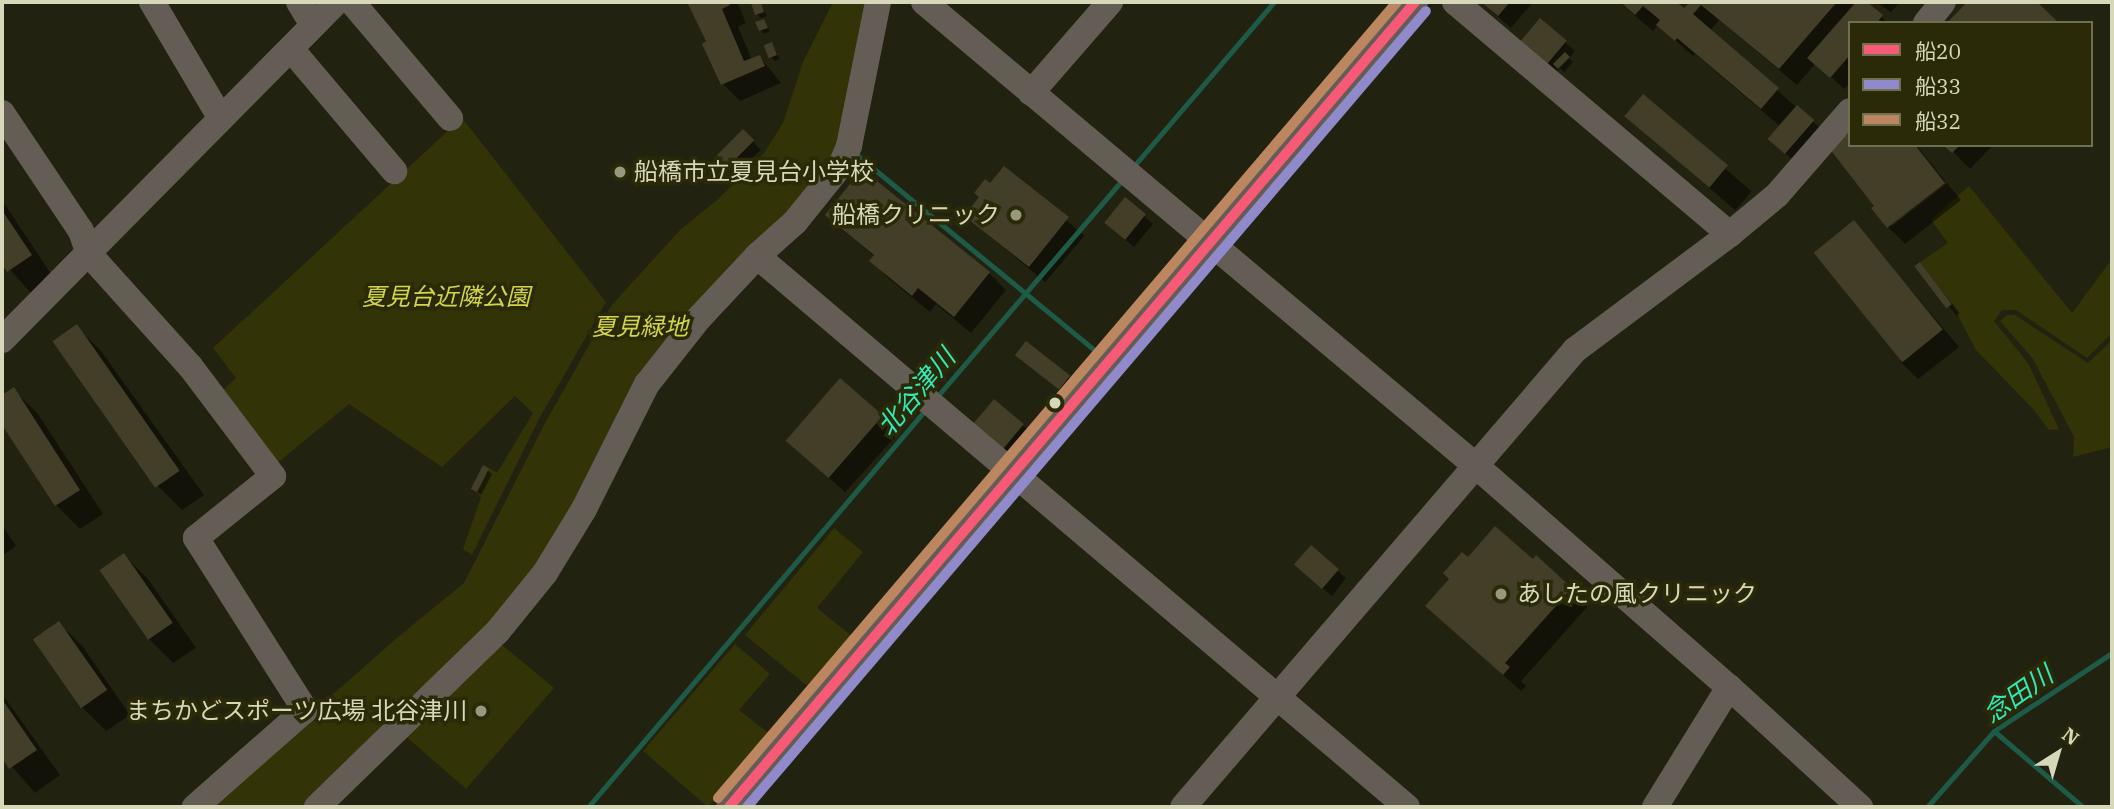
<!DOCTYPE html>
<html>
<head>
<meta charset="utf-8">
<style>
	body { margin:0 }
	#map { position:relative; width:2114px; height:809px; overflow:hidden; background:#221; font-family:"IBM Plex Serif","Noto Sans JP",serif }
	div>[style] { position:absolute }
	.green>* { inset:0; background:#323306 }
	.shadow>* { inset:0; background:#0007; transform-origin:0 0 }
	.stream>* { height:5px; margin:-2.5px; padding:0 2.5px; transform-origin:2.5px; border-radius:2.5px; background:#1d5b48 }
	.building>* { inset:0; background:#423e28; transform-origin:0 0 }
	.minor>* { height:26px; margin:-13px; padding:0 13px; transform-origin:13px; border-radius:13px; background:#635d55 }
	.bus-1>* { height:10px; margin:-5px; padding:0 5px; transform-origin:5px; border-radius:5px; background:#f75a77 }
	.bus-2>* { height:10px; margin:-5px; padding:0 5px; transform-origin:5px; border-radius:5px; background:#908acb }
	.bus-3>* { height:10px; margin:-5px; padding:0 5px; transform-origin:5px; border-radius:5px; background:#bb8660 }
	.dots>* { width:19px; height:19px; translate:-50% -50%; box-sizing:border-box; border:4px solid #2a2a09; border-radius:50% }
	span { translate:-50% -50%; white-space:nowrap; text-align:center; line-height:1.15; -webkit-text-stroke:7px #2a2a09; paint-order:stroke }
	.poi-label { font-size:24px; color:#d6d8b9 }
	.left { translate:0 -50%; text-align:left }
	.right { translate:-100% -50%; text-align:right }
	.park-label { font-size:24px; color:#d2d44b; font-style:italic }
	.water-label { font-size:26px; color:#32e9ba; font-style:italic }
	.frame { position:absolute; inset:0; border:4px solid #d6d8b9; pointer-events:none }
	.legend { position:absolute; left:1848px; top:21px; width:245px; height:126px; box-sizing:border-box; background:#2a2a09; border:2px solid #6f704f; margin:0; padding:9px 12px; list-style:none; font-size:21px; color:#d6d8b9 }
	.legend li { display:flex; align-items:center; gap:14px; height:35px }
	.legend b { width:35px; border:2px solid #6f704f }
	.north { position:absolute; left:2023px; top:718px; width:70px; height:70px; -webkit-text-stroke:5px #2a2a09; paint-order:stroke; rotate:37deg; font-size:19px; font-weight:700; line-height:28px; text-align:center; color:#d6d8b9 }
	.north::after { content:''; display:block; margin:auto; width:24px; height:32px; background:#d6d8b9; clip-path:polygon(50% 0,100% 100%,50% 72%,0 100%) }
</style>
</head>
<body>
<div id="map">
	<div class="green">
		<div style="clip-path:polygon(833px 2px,874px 2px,836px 160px,694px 313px,541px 571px,307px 807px,205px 807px,398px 637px,464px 583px,544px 425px,611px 306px,680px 230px,717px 200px,764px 153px,783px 123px,803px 62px)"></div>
		<div style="clip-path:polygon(462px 118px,606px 302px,539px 419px,472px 555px,463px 549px,481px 497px,476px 492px,489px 468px,497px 473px,533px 413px,515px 396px,442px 467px,349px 404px,275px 465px,220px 393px,236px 378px,213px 348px)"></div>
		<div style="clip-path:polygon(1969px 186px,2072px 313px,2112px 259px,2112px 333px,2087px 358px,2016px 310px,2002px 310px,1994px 321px,2028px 363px,2059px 429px,2049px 430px,2033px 409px,1976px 350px,1952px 304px,1920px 262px,1948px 243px,1931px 220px)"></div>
		<div style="clip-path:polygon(2007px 315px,2015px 315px,2088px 363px,2112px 340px,2112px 447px,2073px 457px,2074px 437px,2033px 359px,2000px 321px)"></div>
		<div style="clip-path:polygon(834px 528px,863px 552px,817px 608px,853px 637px,814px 681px,806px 685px,745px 635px)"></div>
		<div style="clip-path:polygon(501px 644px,554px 688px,466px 789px,403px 734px)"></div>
		<div style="clip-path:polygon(735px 644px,770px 674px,739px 710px,771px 735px,708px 807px,643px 751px)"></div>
	</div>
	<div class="shadow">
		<div style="clip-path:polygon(689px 2px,737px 2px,746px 23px,738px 27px,752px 60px,760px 57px,781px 83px,740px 101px,723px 84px,705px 44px,708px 42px)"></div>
		<div style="clip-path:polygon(747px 2px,760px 2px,767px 16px,760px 18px,753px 4px)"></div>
		<div style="clip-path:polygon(1481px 2px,1533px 2px,1511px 28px)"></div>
		<div style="clip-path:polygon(1619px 2px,1678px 2px,1676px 4px,1684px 11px,1692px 2px,1868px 2px,1866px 4px,1888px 23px,1850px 23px,1850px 83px,1844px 89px,1816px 63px,1797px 85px,1719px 20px,1710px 31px,1821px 129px,1795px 161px,1778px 148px,1781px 127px,1695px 54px,1693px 56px,1658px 25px,1653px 31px)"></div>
		<div style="clip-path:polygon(1876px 2px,1900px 2px,1891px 12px)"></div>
		<div style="clip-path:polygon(764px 21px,770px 31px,764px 34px,761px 30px)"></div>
		<div style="clip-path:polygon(1541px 21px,1575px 51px,1569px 58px,1573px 62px,1564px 72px,1560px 68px,1557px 71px,1532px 49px)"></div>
		<div style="clip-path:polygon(772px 44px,780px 59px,775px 61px,771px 57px)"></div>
		<div style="left:1643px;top:97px;width:144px;height:25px;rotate:41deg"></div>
		<div style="left:743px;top:131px;width:26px;height:34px;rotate:47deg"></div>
		<div style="clip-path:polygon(1850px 145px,1916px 145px,1945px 181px,1889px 224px,1892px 226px,1947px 183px,1961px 200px,1905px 244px,1888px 227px,1877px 206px)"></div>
		<div style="clip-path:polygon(1946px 145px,1993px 145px,1970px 169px)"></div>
		<div style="left:1004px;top:168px;width:105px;height:61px;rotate:40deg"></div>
		<div style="clip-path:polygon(1125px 199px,1153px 224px,1134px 247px,1115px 231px)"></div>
		<div style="clip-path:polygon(2px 200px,55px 280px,33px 295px,2px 261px)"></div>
		<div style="clip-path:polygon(827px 215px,989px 273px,1006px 290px,971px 333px,936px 304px,930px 312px,888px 278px,871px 261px,875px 257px)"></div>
		<div style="clip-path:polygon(1854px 222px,1959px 347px,1918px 379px,1901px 362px)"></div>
		<div style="left:1920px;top:264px;width:63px;height:4px;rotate:51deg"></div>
		<div style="clip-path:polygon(76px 326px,101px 351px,204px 495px,182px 510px,158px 486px,54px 342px)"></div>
		<div style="clip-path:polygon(1026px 363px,1068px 377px,1077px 385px,1068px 397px)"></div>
		<div style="left:840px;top:380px;width:79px;height:80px;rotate:42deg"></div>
		<div style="clip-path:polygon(13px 389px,38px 414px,103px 514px,80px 529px,56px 505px,2px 422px,2px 397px)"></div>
		<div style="clip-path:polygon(1023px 425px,1031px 434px,1011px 458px,982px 434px)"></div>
		<div style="clip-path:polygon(483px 467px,492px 474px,481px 495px,472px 488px)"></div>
		<div style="clip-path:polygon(2px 525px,16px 546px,2px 556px)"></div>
		<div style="clip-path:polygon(1312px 548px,1346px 578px,1332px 596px,1305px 574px)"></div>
		<div style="clip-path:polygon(124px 555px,148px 579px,196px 648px,173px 663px,149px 639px,101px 570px)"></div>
		<div style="clip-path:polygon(1536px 558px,1588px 606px,1521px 681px,1526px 686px,1521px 691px,1445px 623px,1468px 560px,1533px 562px)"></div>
		<div style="clip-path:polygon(59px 623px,83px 647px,130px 715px,106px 731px,82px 707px)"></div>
		<div style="clip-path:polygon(2px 694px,60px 775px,35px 793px,2px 755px)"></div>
	</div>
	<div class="stream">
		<div style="left:857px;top:155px;width:309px;rotate:39.4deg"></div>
		<div style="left:1133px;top:167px;width:217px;rotate:-49.5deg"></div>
		<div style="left:935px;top:399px;width:288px;rotate:-49.5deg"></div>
		<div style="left:1994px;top:731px;width:117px;rotate:40.5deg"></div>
		<div style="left:588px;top:807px;width:522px;rotate:-49.66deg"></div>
		<div style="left:1927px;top:807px;width:101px;rotate:-48.6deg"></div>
		<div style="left:1994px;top:731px;width:141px;rotate:-33.5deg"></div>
	</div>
	<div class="building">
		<div style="clip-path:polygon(687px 2px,729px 2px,730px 5px,722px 9px,744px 61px,760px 55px,765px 66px,721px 85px,702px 44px,706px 41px)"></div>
		<div style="clip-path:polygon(761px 2px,764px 12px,755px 15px,751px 3px)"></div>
		<div style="clip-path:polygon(1481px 2px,1510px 2px,1498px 16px)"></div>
		<div style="clip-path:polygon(1620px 2px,1676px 2px,1684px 8px,1690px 2px,1837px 2px,1779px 69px,1701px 5px,1693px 14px,1779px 88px,1761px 109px,1677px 38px,1675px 41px,1656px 25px,1660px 20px,1643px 6px,1635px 15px)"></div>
		<div style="clip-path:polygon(1856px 2px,1867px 2px,1883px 15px,1877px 23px,1850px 23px,1850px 55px,1830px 78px,1807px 58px)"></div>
		<div style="clip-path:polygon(1967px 2px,2037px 2px,2059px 23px,1947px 23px)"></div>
		<div style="left:1540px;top:18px;width:35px;height:30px;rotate:40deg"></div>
		<div style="clip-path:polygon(764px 19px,768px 28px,759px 31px,755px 22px)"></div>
		<div style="left:772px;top:42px;width:14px;height:9px;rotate:69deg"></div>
		<div style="left:1565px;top:52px;width:7px;height:17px;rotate:45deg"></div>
		<div style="left:1643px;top:94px;width:111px;height:29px;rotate:40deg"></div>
		<div style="left:1797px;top:105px;width:23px;height:45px;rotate:41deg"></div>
		<div style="left:743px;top:129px;width:16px;height:37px;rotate:45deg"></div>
		<div style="clip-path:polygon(1850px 132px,1850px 145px,1915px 145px,1945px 183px,1887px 228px,1871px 208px,1874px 206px,1829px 148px)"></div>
		<div style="clip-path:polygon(1943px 145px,1960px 145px,1952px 153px)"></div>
		<div style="clip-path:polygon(1004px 166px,1069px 217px,1029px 267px,964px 216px,979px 197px,974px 193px,985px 179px,990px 183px)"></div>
		<div style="clip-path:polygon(862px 169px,990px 272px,954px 317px,918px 288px,912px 296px,869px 261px,874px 255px,825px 215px)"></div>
		<div style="left:1125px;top:197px;width:27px;height:33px;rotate:39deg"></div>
		<div style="clip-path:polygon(2px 210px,32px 255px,7px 272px,2px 264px)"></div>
		<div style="left:1854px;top:220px;width:141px;height:52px;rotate:51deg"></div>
		<div style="left:1920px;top:262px;width:53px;height:7px;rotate:53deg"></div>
		<div style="left:77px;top:324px;width:179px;height:30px;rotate:55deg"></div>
		<div style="left:1026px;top:341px;width:56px;height:18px;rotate:38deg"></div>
		<div style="left:840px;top:378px;width:57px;height:83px;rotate:41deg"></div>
		<div style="clip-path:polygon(14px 387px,80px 490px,55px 506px,2px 425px,2px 395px)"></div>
		<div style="left:994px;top:399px;width:39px;height:35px;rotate:40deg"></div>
		<div style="left:483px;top:465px;width:7px;height:27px;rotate:27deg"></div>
		<div style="clip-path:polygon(1495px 526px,1533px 559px,1536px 555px,1572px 588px,1505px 663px,1510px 667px,1503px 675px,1425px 606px,1449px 579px,1443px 573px,1462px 552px,1468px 557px)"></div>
		<div style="left:1311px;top:545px;width:37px;height:26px;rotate:41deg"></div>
		<div style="left:124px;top:553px;width:85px;height:30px;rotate:55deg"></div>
		<div style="left:59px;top:621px;width:84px;height:32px;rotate:55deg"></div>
		<div style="clip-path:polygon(2px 699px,37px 750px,9px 769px,2px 758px)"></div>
	</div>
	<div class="minor">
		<div style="left:152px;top:2px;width:134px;rotate:59.4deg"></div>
		<div style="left:299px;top:2px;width:27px;rotate:59deg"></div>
		<div style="left:352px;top:2px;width:152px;rotate:49.8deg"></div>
		<div style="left:924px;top:2px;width:720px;rotate:40.04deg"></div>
		<div style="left:1475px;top:465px;width:337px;rotate:41.2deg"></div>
		<div style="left:1729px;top:687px;width:178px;rotate:42.5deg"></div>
		<div style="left:1455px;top:2px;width:360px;rotate:40.2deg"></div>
		<div style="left:1926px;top:23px;width:27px;rotate:-51deg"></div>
		<div style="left:291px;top:49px;width:160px;rotate:49.8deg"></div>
		<div style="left:1031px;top:93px;width:121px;rotate:-49deg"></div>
		<div style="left:2px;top:113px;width:142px;rotate:56.2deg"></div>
		<div style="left:81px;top:231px;width:24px;rotate:71deg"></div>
		<div style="left:89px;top:254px;width:151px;rotate:48deg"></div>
		<div style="left:190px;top:366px;width:138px;rotate:53deg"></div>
		<div style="left:273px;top:476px;width:99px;rotate:141.2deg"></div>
		<div style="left:196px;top:538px;width:204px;rotate:57.6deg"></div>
		<div style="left:305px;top:710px;width:147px;rotate:138.6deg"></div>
		<div style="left:757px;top:256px;width:852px;rotate:40.29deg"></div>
		<div style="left:2px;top:340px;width:476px;rotate:-45.3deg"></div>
		<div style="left:317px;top:807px;width:252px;rotate:-44.2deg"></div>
		<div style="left:498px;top:631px;width:75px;rotate:-51deg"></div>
		<div style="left:545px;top:573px;width:75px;rotate:-58.6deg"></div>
		<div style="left:584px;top:509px;width:140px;rotate:-63.3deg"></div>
		<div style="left:647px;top:384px;width:85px;rotate:-51.7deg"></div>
		<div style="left:700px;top:317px;width:83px;rotate:-46.9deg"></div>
		<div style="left:757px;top:256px;width:51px;rotate:-41.8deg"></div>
		<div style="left:795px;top:222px;width:73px;rotate:-51.1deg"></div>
		<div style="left:841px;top:165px;width:21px;rotate:-67deg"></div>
		<div style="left:849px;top:146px;width:147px;rotate:-78.6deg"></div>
		<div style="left:729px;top:807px;width:1058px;rotate:-49.56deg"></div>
		<div style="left:1183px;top:807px;width:602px;rotate:-49.38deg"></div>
		<div style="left:1575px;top:350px;width:194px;rotate:-36.8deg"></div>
		<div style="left:1730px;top:234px;width:61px;rotate:-39.7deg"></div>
		<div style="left:1777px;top:195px;width:111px;rotate:-49deg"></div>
		<div style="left:1655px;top:807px;width:141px;rotate:-58.3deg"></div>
	</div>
	<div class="bus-1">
		<div style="left:729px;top:807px;width:1058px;rotate:-49.56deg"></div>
	</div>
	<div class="bus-2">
		<div style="left:747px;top:807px;width:1046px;rotate:-49.54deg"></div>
	</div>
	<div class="bus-3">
		<div style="left:718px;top:798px;width:1046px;rotate:-49.54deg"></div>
	</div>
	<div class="dots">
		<div style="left:620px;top:172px;background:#97987e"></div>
		<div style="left:1016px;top:215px;background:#97987e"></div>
		<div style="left:1055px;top:403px;background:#d6d8b9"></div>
		<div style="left:1501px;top:594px;background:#97987e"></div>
		<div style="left:481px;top:711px;background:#97987e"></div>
	</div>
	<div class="poi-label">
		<span class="left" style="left:634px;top:172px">船橋市立夏見台小学校</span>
		<span class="right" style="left:1000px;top:215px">船橋クリニック</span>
		<span class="left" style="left:1517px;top:594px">あしたの風クリニック</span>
		<span class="right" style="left:467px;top:711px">まちかどスポーツ広場 北谷津川</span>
	</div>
	<div class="park-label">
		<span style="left:446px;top:297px">夏見台近隣公園</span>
		<span style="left:640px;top:327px">夏見緑地</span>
	</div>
	<div class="water-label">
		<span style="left:916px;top:392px;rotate:-50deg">北谷津川</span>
		<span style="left:2018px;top:694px;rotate:-35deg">念田川</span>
	</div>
	<div class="frame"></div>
	<ul class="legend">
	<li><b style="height:9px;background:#f75a77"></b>船20</li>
	<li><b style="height:9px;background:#908acb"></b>船33</li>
	<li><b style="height:9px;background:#bb8660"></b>船32</li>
	</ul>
	<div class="north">N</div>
</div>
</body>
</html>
